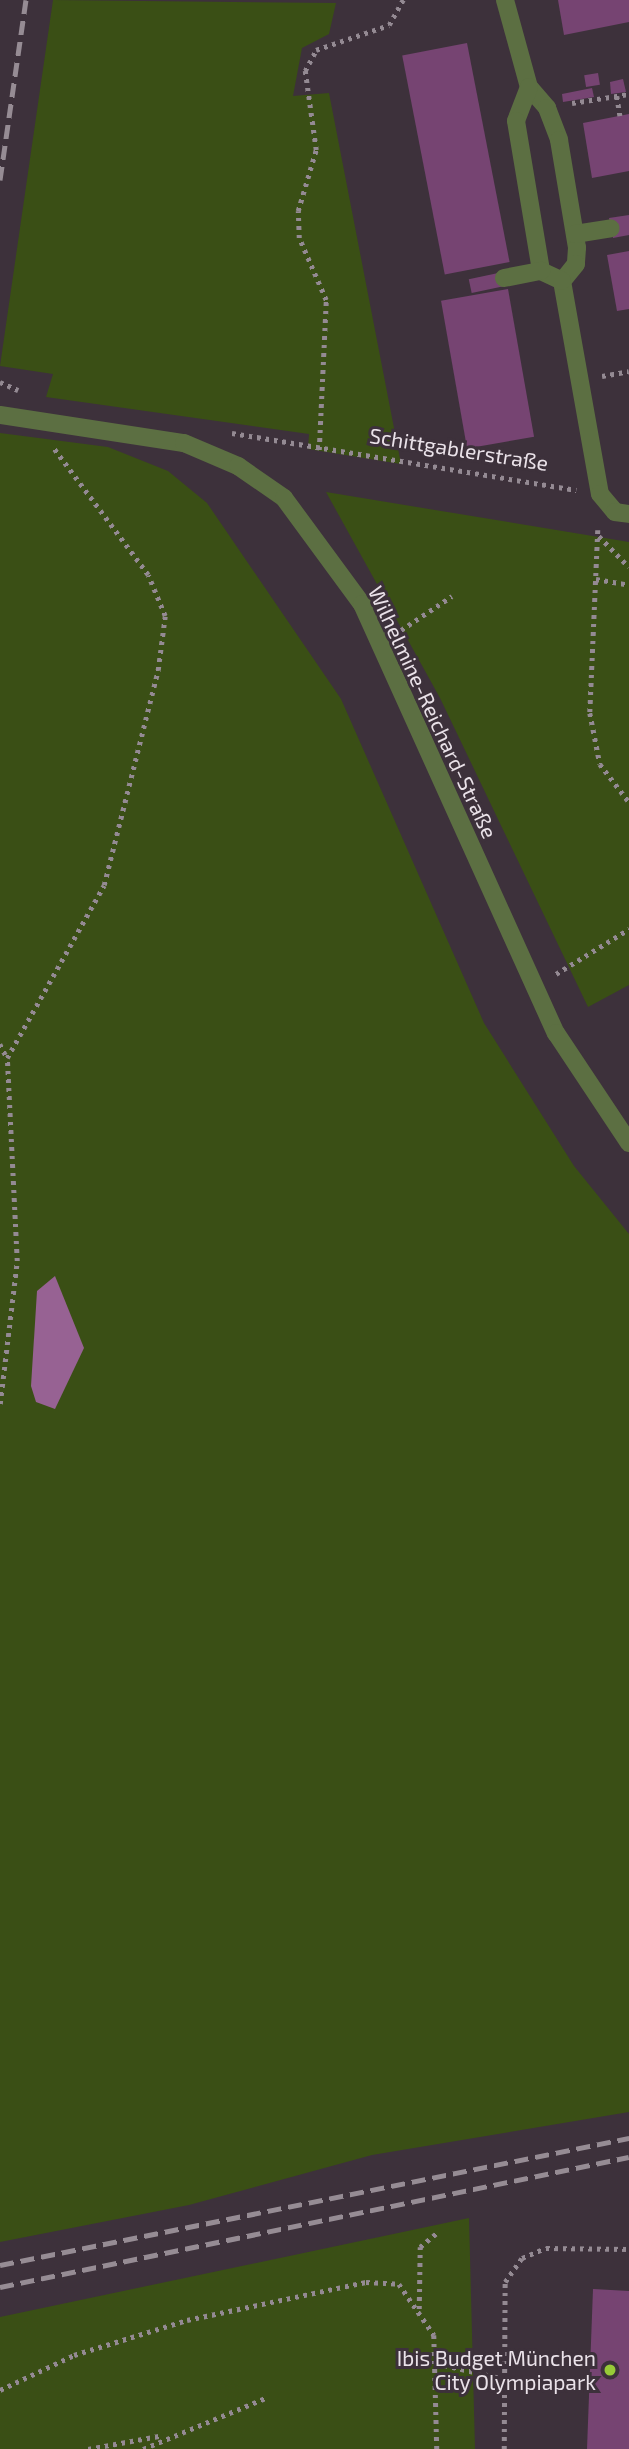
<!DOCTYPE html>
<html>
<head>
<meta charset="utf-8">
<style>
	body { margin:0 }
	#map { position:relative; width:629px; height:2449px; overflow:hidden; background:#3d313b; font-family:"Exo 2",sans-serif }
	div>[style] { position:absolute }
	.green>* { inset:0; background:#3a4f15 }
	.water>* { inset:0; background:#976293 }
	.building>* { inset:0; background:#764472; transform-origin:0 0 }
	.path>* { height:4.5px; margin-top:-2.25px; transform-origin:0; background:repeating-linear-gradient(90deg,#948a93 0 3.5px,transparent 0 8.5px) }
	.minor>* { height:18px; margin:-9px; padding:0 9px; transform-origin:9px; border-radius:9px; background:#5c6f42 }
	.rail>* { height:5px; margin-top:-2.5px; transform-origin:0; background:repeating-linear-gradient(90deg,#968c94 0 14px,transparent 0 21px) }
	.dots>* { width:19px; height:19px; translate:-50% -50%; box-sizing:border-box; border:4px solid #3d313b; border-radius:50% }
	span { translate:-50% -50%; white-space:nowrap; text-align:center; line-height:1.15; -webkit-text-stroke:6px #3d313b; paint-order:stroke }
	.street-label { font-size:21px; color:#eae2e9 }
	.poi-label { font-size:21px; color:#eae2e9 }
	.right { translate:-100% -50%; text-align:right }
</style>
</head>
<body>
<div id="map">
	<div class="green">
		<div style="clip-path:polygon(53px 0,336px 3px,329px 34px,302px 48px,293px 96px,329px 93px,401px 464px,308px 449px,309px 434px,46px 397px,53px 374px,0 366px)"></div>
		<div style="clip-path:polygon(0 433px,108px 447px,168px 471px,207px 503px,341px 699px,484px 1023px,574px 1166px,629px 1234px,629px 2112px,372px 2155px,189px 2205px,0 2242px)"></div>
		<div style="clip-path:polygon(326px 492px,629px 542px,629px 985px,588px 1007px,440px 698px)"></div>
		<div style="clip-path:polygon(469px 2218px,475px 2449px,0 2449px,0 2317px)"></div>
	</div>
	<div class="water">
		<div style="clip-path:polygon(55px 1276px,84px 1348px,55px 1409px,36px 1402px,31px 1386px,37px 1291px)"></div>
	</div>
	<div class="building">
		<div style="clip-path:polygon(558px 0,629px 0,629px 22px,564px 35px)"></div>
		<div style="left:467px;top:43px;width:223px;height:66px;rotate:79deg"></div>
		<div style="left:598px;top:73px;width:12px;height:14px;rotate:81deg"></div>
		<div style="clip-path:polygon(623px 79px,626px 92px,611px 94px,610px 82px)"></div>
		<div style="clip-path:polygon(592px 88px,594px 97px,563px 102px,562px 94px)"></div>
		<div style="clip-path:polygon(629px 114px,629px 171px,592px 178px,583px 123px)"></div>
		<div style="clip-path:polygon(629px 215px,629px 235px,613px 238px,609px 218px)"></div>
		<div style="clip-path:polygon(629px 251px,629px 309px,617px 311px,607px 255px)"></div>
		<div style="left:503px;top:272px;width:14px;height:35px;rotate:78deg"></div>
		<div style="left:508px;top:289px;width:150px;height:68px;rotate:80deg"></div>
		<div style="clip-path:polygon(593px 2289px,629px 2291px,629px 2449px,587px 2449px)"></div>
	</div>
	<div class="path">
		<div style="left:617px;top:96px;width:20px;rotate:81deg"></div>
		<div style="left:572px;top:103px;width:58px;rotate:-9deg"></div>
		<div style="left:602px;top:376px;width:27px;rotate:-10deg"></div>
		<div style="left:0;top:382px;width:20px;rotate:24deg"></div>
		<div style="left:232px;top:433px;width:349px;rotate:9.4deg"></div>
		<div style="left:319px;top:450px;width:150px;rotate:-87.3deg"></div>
		<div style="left:326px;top:300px;width:68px;rotate:-113.5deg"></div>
		<div style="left:299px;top:238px;width:27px;rotate:-92deg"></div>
		<div style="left:298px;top:211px;width:64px;rotate:-73.6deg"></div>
		<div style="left:316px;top:150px;width:80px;rotate:-97.9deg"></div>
		<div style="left:305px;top:71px;width:24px;rotate:-62deg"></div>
		<div style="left:316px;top:50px;width:77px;rotate:-18.9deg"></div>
		<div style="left:389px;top:25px;width:29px;rotate:-61deg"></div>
		<div style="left:598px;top:530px;width:183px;rotate:92.5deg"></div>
		<div style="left:590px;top:713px;width:52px;rotate:78.9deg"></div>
		<div style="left:600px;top:764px;width:48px;rotate:52.7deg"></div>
		<div style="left:599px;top:536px;width:43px;rotate:45.9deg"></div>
		<div style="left:596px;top:579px;width:34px;rotate:10deg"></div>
		<div style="left:401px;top:630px;width:61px;rotate:-33.7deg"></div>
		<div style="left:556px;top:974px;width:86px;rotate:-31.7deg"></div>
		<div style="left:0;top:1044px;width:16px;rotate:63deg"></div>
		<div style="left:0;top:1404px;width:144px;rotate:-83.2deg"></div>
		<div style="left:17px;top:1261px;width:203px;rotate:-92.8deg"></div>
		<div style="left:7px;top:1058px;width:198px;rotate:-60.7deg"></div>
		<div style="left:104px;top:885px;width:222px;rotate:-75.9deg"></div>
		<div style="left:158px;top:670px;width:54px;rotate:-82.6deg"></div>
		<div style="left:165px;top:616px;width:44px;rotate:-112.5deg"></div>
		<div style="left:148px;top:575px;width:157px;rotate:-126.7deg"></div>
		<div style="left:419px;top:2309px;width:62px;rotate:-89.1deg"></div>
		<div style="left:420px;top:2247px;width:25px;rotate:-40deg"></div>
		<div style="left:436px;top:2363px;width:70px;rotate:13.2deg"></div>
		<div style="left:0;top:2390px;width:82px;rotate:-25.3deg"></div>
		<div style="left:74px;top:2355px;width:118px;rotate:-17.2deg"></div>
		<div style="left:187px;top:2320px;width:183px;rotate:-12deg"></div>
		<div style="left:366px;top:2282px;width:33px;rotate:3deg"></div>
		<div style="left:399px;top:2284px;width:62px;rotate:55.5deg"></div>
		<div style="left:434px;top:2335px;width:114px;rotate:88.5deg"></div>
		<div style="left:88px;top:2449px;width:72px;rotate:-10.4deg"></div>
		<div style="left:143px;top:2449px;width:135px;rotate:-22.6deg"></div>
		<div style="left:504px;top:2449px;width:167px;rotate:-89.7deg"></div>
		<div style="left:505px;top:2282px;width:29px;rotate:-55deg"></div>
		<div style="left:522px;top:2258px;width:26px;rotate:-23deg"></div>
		<div style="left:546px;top:2248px;width:83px;rotate:0.7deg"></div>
	</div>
	<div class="minor">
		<div style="left:505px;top:0;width:90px;rotate:74.6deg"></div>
		<div style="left:529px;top:87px;width:28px;rotate:49deg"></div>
		<div style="left:547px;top:108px;width:34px;rotate:69deg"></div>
		<div style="left:559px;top:140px;width:109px;rotate:80.5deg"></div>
		<div style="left:577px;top:248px;width:16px;rotate:94deg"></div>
		<div style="left:576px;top:264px;width:22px;rotate:129deg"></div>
		<div style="left:562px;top:281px;width:216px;rotate:79.9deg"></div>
		<div style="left:600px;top:494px;width:23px;rotate:50deg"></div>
		<div style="left:615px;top:512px;width:14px;rotate:8deg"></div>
		<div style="left:529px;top:87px;width:36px;rotate:111deg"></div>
		<div style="left:516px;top:121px;width:152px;rotate:80.5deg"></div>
		<div style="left:541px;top:271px;width:23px;rotate:25deg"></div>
		<div style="left:575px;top:234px;width:36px;rotate:-9deg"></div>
		<div style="left:504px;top:278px;width:38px;rotate:-11deg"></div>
		<div style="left:0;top:415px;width:186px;rotate:8.7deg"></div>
		<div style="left:184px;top:443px;width:59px;rotate:23.1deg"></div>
		<div style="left:238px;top:466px;width:56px;rotate:34.8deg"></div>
		<div style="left:284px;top:498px;width:132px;rotate:53.7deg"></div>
		<div style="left:362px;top:604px;width:471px;rotate:65.7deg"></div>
		<div style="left:556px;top:1033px;width:132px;rotate:56.4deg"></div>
	</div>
	<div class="rail">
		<div style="left:0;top:180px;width:182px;rotate:-81.8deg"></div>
		<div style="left:0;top:2265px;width:642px;rotate:-11.41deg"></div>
		<div style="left:0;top:2287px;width:642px;rotate:-11.68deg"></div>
	</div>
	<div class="dots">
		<div style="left:610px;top:2370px;background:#97cb38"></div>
	</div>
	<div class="street-label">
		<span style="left:459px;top:449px;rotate:9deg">Schittgablerstraße</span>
		<span style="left:433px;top:712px;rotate:65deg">Wilhelmine-Reichard-Straße</span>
	</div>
	<div class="poi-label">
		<span class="right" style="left:596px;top:2370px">Ibis Budget München<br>City Olympiapark</span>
	</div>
</div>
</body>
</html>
